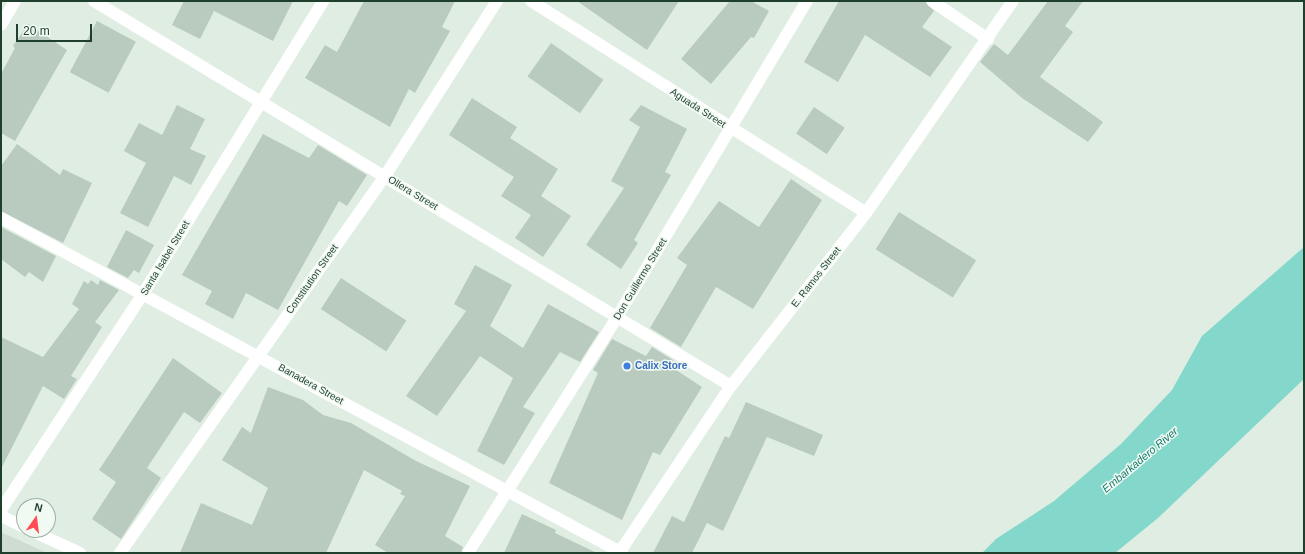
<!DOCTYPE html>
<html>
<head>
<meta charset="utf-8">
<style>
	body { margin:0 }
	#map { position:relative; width:1305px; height:554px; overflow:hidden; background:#e0ede3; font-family:Arial,sans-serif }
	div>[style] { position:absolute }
	.built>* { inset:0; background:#cedcd2 }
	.water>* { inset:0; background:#83d7cb }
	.building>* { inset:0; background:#b8cbbe; transform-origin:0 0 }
	.minor>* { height:12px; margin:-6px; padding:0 6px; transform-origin:6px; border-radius:6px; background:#fff }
	.dots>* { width:11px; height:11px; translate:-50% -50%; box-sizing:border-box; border:2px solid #f1f9f3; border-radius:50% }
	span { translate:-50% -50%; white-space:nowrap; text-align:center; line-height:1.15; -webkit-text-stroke:3px #f1f9f3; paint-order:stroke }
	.street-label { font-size:10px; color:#1f3f2d }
	.shop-label { font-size:10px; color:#366cbe; font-weight:700 }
	.left { translate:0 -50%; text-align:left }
	.water-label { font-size:11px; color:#147a6d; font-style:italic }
	.frame { position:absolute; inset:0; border:2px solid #1f3f2d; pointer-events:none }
	.north { position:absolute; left:16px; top:498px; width:40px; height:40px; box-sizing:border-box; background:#f1f9f3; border:1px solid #9dafa4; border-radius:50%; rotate:14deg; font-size:11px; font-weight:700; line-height:16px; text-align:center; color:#1f3f2d }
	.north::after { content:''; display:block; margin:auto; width:14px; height:18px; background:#ff4c55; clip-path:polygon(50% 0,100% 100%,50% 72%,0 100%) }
	.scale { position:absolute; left:16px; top:24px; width:76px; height:18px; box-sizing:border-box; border:2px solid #1f3f2d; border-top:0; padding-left:5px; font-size:12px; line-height:14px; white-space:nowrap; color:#1f3f2d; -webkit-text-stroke:3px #f1f9f3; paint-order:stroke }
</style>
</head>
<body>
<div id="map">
	<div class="built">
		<div style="clip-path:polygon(1px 532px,47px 553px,1px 553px)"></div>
	</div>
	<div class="water">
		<div style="clip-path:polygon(1304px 247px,1304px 379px,1158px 518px,1115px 553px,982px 553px,996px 539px,1054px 501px,1121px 444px,1172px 390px,1202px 336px)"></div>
	</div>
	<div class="building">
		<div style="clip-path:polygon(184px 1px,293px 1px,273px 41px,214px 11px,200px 39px,172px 25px)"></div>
		<div style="clip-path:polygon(364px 1px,455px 1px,442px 27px,450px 31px,415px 93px,409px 89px,390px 127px,305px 78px,325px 45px,337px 52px)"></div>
		<div style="clip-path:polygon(577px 1px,679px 1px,647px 50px)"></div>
		<div style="clip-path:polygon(730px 1px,751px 1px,769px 11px,754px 38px,751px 37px,711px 84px,681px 59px)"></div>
		<div style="clip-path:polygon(839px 1px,925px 1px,934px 11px,922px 27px,952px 47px,930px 77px,865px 35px,838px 82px,804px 62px)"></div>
		<div style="clip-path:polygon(1048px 1px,1083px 1px,1065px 26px,1073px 32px,1040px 77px,1103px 122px,1088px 142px,1022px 98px,980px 62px,994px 44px,1008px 55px)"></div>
		<div style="left:97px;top:21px;width:44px;height:58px;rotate:28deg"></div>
		<div style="clip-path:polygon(28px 24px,67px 50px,15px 141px,1px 133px,1px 74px,15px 48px,13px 46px)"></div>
		<div style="left:551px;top:43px;width:64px;height:41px;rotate:35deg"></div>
		<div style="clip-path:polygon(472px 98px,517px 127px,510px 138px,558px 169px,541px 196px,571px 216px,543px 257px,515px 238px,531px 215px,501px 196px,514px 177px,449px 135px)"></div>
		<div style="clip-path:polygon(177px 105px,205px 119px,190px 149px,206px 156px,191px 185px,174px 176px,148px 227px,120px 213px,146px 163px,124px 151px,139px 123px,162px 135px)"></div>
		<div style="clip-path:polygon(641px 105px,687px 129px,665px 172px,671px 175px,634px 240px,638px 243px,621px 269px,586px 245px,624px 188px,611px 181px,640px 127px,629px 120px)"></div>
		<div style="left:814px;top:107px;width:37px;height:32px;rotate:34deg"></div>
		<div style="clip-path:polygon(263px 134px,309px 158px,318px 145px,367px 175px,347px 206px,339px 201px,278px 310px,246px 293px,233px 319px,205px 304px,212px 291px,182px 275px)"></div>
		<div style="clip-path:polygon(17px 144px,60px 175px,63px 169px,92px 183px,63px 243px,1px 211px,1px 166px)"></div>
		<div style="clip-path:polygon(791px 179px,822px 200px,753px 309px,716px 287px,681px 347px,650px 328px,687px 265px,677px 258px,719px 201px,759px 227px)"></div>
		<div style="left:899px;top:212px;width:91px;height:44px;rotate:32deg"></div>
		<div style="clip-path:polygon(1px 227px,56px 256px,43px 282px,29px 272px,25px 277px,1px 259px)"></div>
		<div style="clip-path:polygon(126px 230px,154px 245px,139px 273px,134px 270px,128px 278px,107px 267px)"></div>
		<div style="clip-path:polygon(475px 265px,512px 285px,490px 326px,523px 348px,548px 304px,599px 332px,580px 362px,560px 352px,523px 407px,535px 413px,504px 465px,477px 451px,513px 378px,480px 356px,437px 416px,406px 396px,466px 311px,454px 304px)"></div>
		<div style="left:341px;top:278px;width:78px;height:37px;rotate:33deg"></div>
		<div style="clip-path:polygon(91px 280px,98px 285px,100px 280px,119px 290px,95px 322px,102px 327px,71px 376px,77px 379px,64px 399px,43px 386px,1px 469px,1px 337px,43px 357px,79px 309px,72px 304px,84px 281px,88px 284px)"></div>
		<div style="clip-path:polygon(612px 339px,646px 356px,652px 347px,673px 360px,670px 366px,702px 387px,660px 455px,653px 452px,622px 520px,549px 483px,598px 373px,593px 370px)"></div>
		<div style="clip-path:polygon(173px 358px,222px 393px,200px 423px,184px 412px,147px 468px,161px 478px,121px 539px,92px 519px,116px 482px,99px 470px)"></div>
		<div style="clip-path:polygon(268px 387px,303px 400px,323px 415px,351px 423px,416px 461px,470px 486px,445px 536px,463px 547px,461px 553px,388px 553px,375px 545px,405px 496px,400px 494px,402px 491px,364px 470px,326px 553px,180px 553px,201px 503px,252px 525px,268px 488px,222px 460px,242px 427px,251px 433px)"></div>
		<div style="clip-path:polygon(746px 402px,823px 435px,814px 456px,767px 437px,723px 531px,707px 523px,692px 553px,653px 553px,672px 516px,684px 522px,725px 436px,729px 438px)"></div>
		<div style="clip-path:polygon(522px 514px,556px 530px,555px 533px,597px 553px,504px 553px)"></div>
	</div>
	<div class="minor">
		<div style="left:94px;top:1px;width:744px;rotate:31.15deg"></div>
		<div style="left:531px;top:1px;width:396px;rotate:32.3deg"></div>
		<div style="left:932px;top:1px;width:68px;rotate:34.2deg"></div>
		<div style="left:1px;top:25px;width:28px;rotate:-60deg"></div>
		<div style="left:1px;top:218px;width:706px;rotate:28.34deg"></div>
		<div style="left:1px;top:510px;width:258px;rotate:-56.7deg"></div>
		<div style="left:143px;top:294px;width:344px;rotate:-58.4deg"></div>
		<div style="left:1px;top:516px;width:25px;rotate:26deg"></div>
		<div style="left:30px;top:530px;width:55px;rotate:24.7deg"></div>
		<div style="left:120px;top:553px;width:461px;rotate:-54.9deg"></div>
		<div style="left:385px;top:176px;width:208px;rotate:-57.4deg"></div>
		<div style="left:468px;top:553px;width:279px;rotate:-57.7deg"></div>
		<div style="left:617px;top:317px;width:369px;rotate:-59deg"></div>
		<div style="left:619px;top:553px;width:201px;rotate:-56.2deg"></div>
		<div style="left:731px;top:386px;width:219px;rotate:-52deg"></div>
		<div style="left:866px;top:213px;width:258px;rotate:-55.3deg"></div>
	</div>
	<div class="dots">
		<div style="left:627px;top:366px;background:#3f7fe0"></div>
	</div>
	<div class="street-label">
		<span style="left:698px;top:108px;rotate:33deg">Aguada Street</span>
		<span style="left:413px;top:193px;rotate:31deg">Ollera Street</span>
		<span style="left:165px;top:258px;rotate:-59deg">Santa Isabel Street</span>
		<span style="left:816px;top:277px;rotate:-52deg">E. Ramos Street</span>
		<span style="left:312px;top:279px;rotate:-55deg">Constitution Street</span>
		<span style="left:640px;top:279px;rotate:-59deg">Don Guillermo Street</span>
		<span style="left:311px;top:384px;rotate:29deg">Banadera Street</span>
	</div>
	<div class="shop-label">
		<span class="left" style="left:635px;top:366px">Calix Store</span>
	</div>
	<div class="water-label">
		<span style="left:1140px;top:460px;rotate:-40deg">Embarkadero River</span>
	</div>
	<div class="frame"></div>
	<div class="north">N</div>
	<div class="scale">20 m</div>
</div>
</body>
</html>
